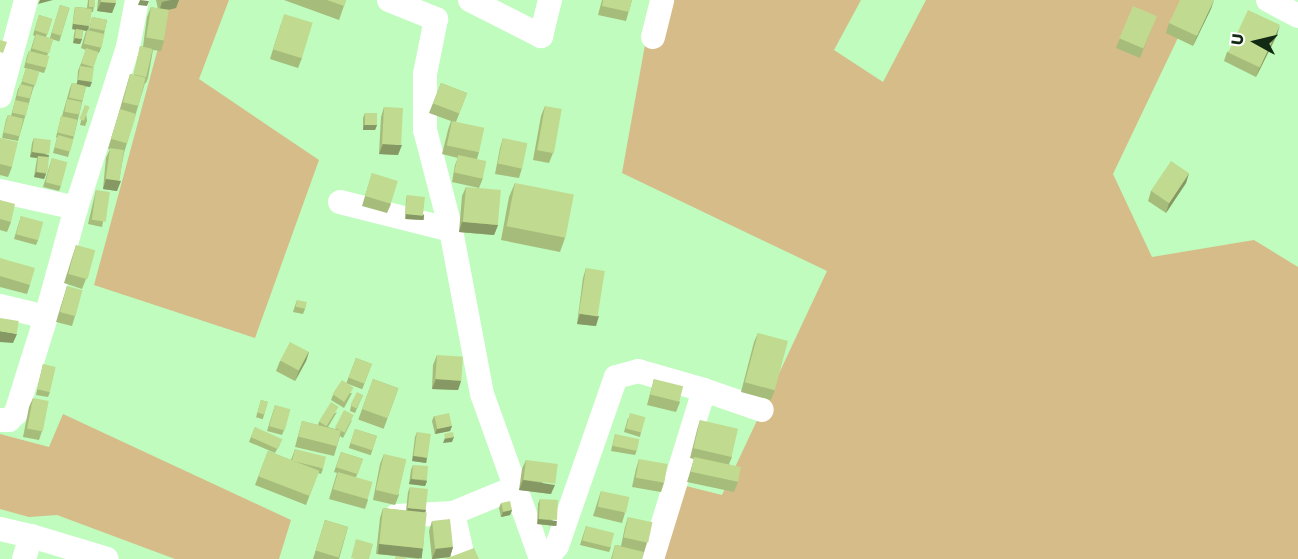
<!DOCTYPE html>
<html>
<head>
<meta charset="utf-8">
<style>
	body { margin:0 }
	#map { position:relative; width:1298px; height:559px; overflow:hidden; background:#bffcbe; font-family:Poppins,sans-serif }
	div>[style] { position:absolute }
	.green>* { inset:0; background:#d6bc89 }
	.minor>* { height:24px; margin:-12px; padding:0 12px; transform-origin:12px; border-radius:12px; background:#fff }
	.wall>* { inset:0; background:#a5bc7b; transform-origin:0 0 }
	.shaded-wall>* { inset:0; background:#869964; transform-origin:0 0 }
	.building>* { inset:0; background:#c0db8f; transform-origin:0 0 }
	span { translate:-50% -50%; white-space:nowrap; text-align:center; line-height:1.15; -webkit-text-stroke:6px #fff; paint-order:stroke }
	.north { position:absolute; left:1226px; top:12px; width:60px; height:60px; -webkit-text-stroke:4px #fff; paint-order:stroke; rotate:278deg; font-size:16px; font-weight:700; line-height:24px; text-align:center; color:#122a13 }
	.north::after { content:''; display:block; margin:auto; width:21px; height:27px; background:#122a13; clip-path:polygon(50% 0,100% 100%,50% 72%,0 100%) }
</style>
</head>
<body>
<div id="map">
	<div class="green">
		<div style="clip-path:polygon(171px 0,229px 0,199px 79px,319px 160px,255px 338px,94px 285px)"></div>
		<div style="clip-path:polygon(653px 0,861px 0,834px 50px,883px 82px,926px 0,1196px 0,1113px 174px,1152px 257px,1254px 240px,1298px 267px,1298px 559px,646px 559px,666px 481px,722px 495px,827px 271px,622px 173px)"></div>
		<div style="clip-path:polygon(63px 414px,291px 520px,279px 559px,175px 559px,57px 515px,29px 517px,0 509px,0 434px,49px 447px)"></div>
	</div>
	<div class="minor">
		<div style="left:389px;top:0;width:51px;rotate:22deg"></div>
		<div style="left:436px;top:19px;width:56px;rotate:101.3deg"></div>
		<div style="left:425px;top:74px;width:56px;rotate:90deg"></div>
		<div style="left:425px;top:130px;width:103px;rotate:75.4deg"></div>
		<div style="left:451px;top:230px;width:167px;rotate:79.3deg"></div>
		<div style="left:482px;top:394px;width:175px;rotate:70.3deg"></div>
		<div style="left:470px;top:0;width:80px;rotate:26.9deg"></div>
		<div style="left:541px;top:36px;width:37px;rotate:-76deg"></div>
		<div style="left:1268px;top:0;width:34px;rotate:28deg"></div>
		<div style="left:653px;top:37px;width:38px;rotate:-76deg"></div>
		<div style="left:0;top:96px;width:99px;rotate:-74.8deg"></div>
		<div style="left:0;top:191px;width:78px;rotate:12.6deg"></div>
		<div style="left:340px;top:202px;width:114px;rotate:14.2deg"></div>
		<div style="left:0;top:306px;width:47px;rotate:13.4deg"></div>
		<div style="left:46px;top:317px;width:101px;rotate:107.4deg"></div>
		<div style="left:16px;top:413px;width:10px;rotate:135deg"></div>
		<div style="left:9px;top:420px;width:9px;rotate:180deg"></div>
		<div style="left:46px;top:317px;width:113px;rotate:-74.6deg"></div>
		<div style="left:76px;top:208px;width:169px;rotate:-72.1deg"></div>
		<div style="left:128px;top:47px;width:48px;rotate:-79.2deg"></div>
		<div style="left:704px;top:390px;width:61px;rotate:19deg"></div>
		<div style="left:453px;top:513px;width:41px;rotate:77.3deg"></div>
		<div style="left:396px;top:516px;width:57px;rotate:-3deg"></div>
		<div style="left:453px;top:513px;width:66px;rotate:-22.3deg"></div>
		<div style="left:0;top:529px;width:32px;rotate:13deg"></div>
		<div style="left:24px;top:559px;width:24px;rotate:-73deg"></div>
		<div style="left:31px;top:536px;width:79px;rotate:16.8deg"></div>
		<div style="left:546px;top:559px;width:17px;rotate:-50deg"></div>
		<div style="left:557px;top:546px;width:179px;rotate:-70.8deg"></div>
		<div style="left:616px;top:377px;width:23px;rotate:-15deg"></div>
		<div style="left:638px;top:371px;width:69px;rotate:16.1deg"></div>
		<div style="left:704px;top:390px;width:177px;rotate:107.1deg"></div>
	</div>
	<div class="wall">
		<div style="clip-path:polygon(88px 0,95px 0,93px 12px,91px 12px,88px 30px,89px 30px,92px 17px,107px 20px,101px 48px,99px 53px,98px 53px,93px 68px,90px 87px,86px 86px,74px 136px,68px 157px,53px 153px,57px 138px,56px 137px,60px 121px,61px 116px,62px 116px,70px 88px,72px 83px,77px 84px,78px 71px,86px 50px,81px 48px,86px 31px,83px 30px,82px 39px,80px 44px,73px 43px,74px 34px,75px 30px,72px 29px,74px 12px,75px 7px,87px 8px)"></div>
		<div style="clip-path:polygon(98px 0,116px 0,112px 13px,97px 11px)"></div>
		<div style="clip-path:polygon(156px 0,179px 0,176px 8px,167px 10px,164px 41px,161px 51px,153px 50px,148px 78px,146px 83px,145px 83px,124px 153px,117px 191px,103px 189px,106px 158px,110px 149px,108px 149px,117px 119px,130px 74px,134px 75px,139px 51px,140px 46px,143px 47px,147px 17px,151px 7px,158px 9px)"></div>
		<div style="clip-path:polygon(284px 0,346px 0,339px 20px)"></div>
		<div style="clip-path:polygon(602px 0,632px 0,626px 21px,598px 15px)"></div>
		<div style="clip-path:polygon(1214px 0,1193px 46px,1166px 33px,1169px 23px)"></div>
		<div style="left:60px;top:5px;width:10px;height:35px;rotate:17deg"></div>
		<div style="clip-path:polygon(39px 15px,52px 19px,46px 37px,53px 39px,47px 56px,46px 68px,44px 73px,29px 69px,35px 84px,33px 89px,18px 141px,2px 138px,6px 120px,8px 115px,11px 116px,18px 89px,21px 84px,26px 68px,24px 68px,27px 56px,29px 51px,30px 52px,35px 36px,33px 35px)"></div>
		<div style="clip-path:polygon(281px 24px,302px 58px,298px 68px,270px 59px)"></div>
		<div style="clip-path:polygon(1153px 25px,1140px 58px,1116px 48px,1120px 38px)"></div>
		<div style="clip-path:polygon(1277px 35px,1256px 77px,1224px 61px,1227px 52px)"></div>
		<div style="clip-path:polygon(441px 83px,467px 93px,456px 122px,479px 152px,477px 159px,483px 178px,479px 188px,452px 182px,455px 165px,458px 158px,442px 154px,448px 130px,451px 121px,429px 113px)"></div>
		<div style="clip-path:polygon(85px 105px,87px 121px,85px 126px,80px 125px)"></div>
		<div style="clip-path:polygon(545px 106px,553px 153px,549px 163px,533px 160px,541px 116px)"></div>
		<div style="clip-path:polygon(384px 107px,398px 155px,379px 154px,381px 117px)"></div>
		<div style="clip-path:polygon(365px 113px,377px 125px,375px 130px,363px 130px,363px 118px)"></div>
		<div style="clip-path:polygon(0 138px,12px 167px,8px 177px,0 175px)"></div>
		<div style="clip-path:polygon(34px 138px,48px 157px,46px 174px,44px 179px,34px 177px,37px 158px,30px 157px,32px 143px)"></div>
		<div style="clip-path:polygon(503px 138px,522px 168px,519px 178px,495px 174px,500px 148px)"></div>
		<div style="clip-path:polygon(52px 158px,61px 186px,59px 191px,43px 187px)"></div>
		<div style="clip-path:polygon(372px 173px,391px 204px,387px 213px,362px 206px)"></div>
		<div style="clip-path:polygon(1189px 173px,1186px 183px,1166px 213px,1148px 201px,1151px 191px)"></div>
		<div style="clip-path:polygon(515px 183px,565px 238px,560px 252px,501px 240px,509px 197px)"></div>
		<div style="clip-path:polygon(466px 187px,498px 225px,494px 235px,459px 232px,462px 196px)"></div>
		<div style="clip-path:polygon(96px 190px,103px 222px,102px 227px,88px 224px)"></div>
		<div style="clip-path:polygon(407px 195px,424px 215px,423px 220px,405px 219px,406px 200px)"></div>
		<div style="clip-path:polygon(0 200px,11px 222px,7px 232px,0 230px)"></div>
		<div style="clip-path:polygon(21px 216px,38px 240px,36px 245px,14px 239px)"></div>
		<div style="clip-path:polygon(76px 245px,86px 279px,82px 289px,64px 283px)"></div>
		<div style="clip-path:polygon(0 258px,30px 285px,27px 294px,0 287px)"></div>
		<div style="clip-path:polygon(586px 268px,596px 326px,577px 324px,583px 278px)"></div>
		<div style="clip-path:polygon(67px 286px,75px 316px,72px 326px,56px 322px)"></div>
		<div style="clip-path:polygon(297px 300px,305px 309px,303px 314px,293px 312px)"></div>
		<div style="clip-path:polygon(758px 333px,775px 390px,771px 400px,741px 392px,754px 342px)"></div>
		<div style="clip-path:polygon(309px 352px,306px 361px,295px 381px,276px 371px,280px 361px)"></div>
		<div style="clip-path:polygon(437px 355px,461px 381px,458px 390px,432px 389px,433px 365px)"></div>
		<div style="left:356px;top:358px;width:17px;height:27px;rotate:21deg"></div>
		<div style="clip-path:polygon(43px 364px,50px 392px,48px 397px,36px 395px)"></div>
		<div style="left:373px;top:379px;width:27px;height:43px;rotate:20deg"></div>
		<div style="clip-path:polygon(654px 379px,680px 402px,676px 412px,647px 405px)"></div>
		<div style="clip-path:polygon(352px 393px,344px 408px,331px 400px,333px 395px)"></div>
		<div style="clip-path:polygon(363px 395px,355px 413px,350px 411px,351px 406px)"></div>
		<div style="clip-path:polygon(33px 398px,42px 431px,39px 440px,23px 437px,29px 407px)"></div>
		<div style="left:261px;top:400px;width:7px;height:18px;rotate:16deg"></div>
		<div style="clip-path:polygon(275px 405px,284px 430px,282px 435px,267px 431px)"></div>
		<div style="clip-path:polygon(337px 412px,328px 427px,335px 429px,352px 420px,343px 438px,340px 436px,334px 456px,295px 447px,302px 421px,318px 425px,319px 422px)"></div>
		<div style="clip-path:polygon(434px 416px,452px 426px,450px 431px,435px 434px,432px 421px)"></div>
		<div style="clip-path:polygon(628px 418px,641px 432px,640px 437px,624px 432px)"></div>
		<div style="clip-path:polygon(700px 420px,732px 457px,729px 464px,738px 482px,734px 492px,687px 482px,694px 459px,690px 458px,697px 430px)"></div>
		<div style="clip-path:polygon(255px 427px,280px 444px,275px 453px,249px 442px)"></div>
		<div style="left:355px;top:429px;width:23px;height:20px;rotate:18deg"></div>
		<div style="clip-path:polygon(417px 432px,427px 458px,426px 463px,412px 461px,415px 437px)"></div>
		<div style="clip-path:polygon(615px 434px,637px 450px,635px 455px,611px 451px)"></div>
		<div style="clip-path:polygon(295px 449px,323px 469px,321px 474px,318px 473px,306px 505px,255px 485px,268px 451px,291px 460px)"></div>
		<div style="clip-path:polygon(341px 452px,363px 459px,356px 477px,368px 500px,365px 509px,329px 499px,337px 473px,334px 472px)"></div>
		<div style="clip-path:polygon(384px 454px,399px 495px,395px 505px,373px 500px,380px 464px)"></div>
		<div style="clip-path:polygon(639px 459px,664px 483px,661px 492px,632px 487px,636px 469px)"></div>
		<div style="clip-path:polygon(526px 460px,551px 494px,519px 490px,522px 469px)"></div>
		<div style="clip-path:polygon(413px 465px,427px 481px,425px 486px,409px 484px,411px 470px)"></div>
		<div style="clip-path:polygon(410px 487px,426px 510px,425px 513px,423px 549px,419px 559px,400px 557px,406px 559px,395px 559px,396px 556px,376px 554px,380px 518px,383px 508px,406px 511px,408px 492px)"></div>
		<div style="clip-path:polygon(601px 491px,625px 513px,622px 523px,593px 516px)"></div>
		<div style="clip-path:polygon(540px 499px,555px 526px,537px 524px,538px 504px)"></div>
		<div style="clip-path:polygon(501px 503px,512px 510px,510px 515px,501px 517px,499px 508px)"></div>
		<div style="clip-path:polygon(628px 517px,647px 543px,642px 559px,611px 559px,615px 545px,621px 546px,625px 527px)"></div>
		<div style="clip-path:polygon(325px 520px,348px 527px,339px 559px,313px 559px)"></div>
		<div style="clip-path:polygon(432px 521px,453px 547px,450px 557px,432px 559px,429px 531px)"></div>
		<div style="clip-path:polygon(586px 526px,611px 547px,609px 552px,580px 545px)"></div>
	</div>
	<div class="shaded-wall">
		<div style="clip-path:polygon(40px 0,53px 0,38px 4px)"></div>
		<div style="clip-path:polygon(140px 0,149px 1px,147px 6px,138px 5px)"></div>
		<div style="clip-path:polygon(171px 0,179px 0,176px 8px,159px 12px,162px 2px)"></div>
		<div style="clip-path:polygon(1214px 0,1211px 9px,1193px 46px,1197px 36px)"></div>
		<div style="clip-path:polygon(101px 2px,116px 3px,112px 13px,97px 11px)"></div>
		<div style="left:73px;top:24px;width:16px;height:5px;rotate:7deg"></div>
		<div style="clip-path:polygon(1280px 25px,1277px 35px,1256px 77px,1260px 67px)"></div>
		<div style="clip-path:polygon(75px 38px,82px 39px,80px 44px,73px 43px)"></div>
		<div style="clip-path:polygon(78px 80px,92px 82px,90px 87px,76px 85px)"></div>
		<div style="clip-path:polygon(364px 125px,377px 125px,375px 130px,363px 130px)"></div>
		<div style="clip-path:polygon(383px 144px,402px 145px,398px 155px,379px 154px)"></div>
		<div style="clip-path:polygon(32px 152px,49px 155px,48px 160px,38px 156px,37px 158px,30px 157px)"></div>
		<div style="clip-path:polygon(36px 172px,46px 174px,44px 179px,34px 177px)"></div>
		<div style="clip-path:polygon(1189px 173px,1186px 183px,1166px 213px,1169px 203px)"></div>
		<div style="clip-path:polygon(106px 179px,121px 181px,117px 191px,103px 189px)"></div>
		<div style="left:406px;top:214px;width:18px;height:5px;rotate:3deg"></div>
		<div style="clip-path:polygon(462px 222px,498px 225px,494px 235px,459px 232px)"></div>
		<div style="clip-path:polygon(580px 314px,599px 316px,596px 326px,577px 324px)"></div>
		<div style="clip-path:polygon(0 331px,17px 334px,13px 343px,0 342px)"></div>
		<div style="clip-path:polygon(309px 352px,306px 361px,295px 381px,299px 371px)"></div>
		<div style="clip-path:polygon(436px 379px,461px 381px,458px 390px,432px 389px)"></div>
		<div style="clip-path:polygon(452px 426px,450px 431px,435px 434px,437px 429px)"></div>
		<div style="clip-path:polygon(454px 437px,452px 442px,443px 443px,445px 438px)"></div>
		<div style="left:413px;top:456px;width:14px;height:5px;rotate:8deg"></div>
		<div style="clip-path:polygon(411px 479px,427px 481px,425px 486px,409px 484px)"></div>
		<div style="clip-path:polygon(523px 480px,555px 485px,551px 494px,519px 490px)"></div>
		<div style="clip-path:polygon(408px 508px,426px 510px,424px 515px,406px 513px)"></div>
		<div style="clip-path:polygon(512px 510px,510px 515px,501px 517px,503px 512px)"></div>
		<div style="left:538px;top:519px;width:19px;height:5px;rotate:6deg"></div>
		<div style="left:379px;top:544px;width:44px;height:10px;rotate:6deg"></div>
		<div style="clip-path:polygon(453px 547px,450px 557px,432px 559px,436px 549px)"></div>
	</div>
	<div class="building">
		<div style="left:89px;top:0;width:6px;height:7px"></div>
		<div style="clip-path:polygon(101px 0,116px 0,116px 3px,101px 2px)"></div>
		<div style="clip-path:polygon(327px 0,346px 0,344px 6px)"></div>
		<div style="clip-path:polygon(603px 0,632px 0,629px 12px,602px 6px)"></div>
		<div style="clip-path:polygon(1180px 0,1214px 0,1197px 36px,1169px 23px)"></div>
		<div style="left:60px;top:5px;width:10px;height:29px;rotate:17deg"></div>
		<div style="left:1133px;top:6px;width:26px;height:35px;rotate:23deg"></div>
		<div style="left:75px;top:7px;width:17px;height:17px;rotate:7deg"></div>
		<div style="left:151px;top:7px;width:18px;height:31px;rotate:9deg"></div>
		<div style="left:1248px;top:10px;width:35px;height:47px;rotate:25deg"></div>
		<div style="left:284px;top:14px;width:30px;height:37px;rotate:17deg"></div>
		<div style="left:39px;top:15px;width:14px;height:16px;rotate:17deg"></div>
		<div style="left:92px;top:17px;width:15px;height:11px;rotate:11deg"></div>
		<div style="left:76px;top:29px;width:7px;height:9px;rotate:8deg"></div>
		<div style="left:87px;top:30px;width:18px;height:14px;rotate:13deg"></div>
		<div style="left:36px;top:34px;width:18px;height:15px;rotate:16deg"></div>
		<div style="clip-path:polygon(0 40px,7px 42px,3px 53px,0 52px)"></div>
		<div style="left:140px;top:46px;width:13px;height:29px;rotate:13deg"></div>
		<div style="left:86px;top:48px;width:13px;height:16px;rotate:18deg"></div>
		<div style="left:29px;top:51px;width:21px;height:12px;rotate:14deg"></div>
		<div style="left:80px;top:66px;width:14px;height:14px;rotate:8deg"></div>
		<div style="left:26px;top:68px;width:14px;height:14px;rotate:17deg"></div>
		<div style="left:130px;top:74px;width:16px;height:29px;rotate:14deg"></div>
		<div style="left:72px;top:83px;width:14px;height:15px;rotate:12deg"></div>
		<div style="left:441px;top:83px;width:28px;height:22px;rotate:21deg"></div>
		<div style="left:20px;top:84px;width:13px;height:12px;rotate:13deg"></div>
		<div style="left:67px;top:99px;width:15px;height:13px;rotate:11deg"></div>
		<div style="left:15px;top:100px;width:14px;height:13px;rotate:12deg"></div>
		<div style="left:85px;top:105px;width:5px;height:15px;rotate:22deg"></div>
		<div style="left:545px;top:106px;width:17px;height:45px;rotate:10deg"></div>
		<div style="left:384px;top:107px;width:19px;height:37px;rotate:3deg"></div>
		<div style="left:120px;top:109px;width:17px;height:31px;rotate:17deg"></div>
		<div style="left:365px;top:113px;width:12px;height:12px"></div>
		<div style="left:8px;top:115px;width:16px;height:18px;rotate:14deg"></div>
		<div style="left:61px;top:116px;width:17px;height:17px;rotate:13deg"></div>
		<div style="left:452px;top:121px;width:33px;height:25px;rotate:12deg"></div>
		<div style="left:58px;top:135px;width:16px;height:13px;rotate:15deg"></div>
		<div style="clip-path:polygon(0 138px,18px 142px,12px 167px,0 164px)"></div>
		<div style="left:34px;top:138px;width:17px;height:14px;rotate:7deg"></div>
		<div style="left:503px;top:138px;width:25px;height:26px;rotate:12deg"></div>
		<div style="left:110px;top:148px;width:14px;height:31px;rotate:8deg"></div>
		<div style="left:458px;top:155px;width:29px;height:18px;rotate:12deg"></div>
		<div style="left:38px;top:156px;width:11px;height:16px;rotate:5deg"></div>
		<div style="left:52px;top:158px;width:16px;height:25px;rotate:15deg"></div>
		<div style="left:1171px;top:161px;width:22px;height:36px;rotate:34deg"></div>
		<div style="left:372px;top:173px;width:27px;height:24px;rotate:17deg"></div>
		<div style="left:515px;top:183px;width:60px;height:44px;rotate:11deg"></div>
		<div style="left:466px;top:187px;width:35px;height:35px;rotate:5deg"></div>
		<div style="left:96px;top:190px;width:14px;height:30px;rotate:8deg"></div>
		<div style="left:407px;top:195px;width:18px;height:19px;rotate:6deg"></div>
		<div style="clip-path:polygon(0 200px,15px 204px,11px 222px,0 219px)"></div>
		<div style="left:21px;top:216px;width:23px;height:19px;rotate:15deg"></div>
		<div style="left:76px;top:245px;width:20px;height:30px;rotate:15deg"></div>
		<div style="clip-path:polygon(0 258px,35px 268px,30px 285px,0 276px)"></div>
		<div style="left:586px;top:268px;width:19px;height:46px;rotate:9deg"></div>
		<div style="left:67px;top:286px;width:16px;height:27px;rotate:15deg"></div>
		<div style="left:297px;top:300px;width:10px;height:7px;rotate:11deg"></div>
		<div style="left:0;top:318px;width:19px;height:13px;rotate:9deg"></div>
		<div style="left:758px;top:333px;width:31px;height:51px;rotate:15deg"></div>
		<div style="left:290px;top:342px;width:21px;height:21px;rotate:28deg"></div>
		<div style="left:437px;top:355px;width:26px;height:24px;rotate:4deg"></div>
		<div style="left:356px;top:358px;width:17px;height:21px;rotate:21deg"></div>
		<div style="left:43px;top:364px;width:13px;height:26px;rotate:13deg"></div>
		<div style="left:373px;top:379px;width:27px;height:32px;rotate:20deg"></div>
		<div style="left:654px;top:379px;width:30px;height:16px;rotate:14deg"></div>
		<div style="left:342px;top:380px;width:14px;height:17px;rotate:34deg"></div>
		<div style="left:357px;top:392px;width:7px;height:15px;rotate:27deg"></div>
		<div style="left:33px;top:398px;width:16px;height:31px;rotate:11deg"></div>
		<div style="left:261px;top:400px;width:7px;height:13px;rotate:16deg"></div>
		<div style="left:331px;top:402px;width:9px;height:23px;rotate:32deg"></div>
		<div style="left:275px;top:405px;width:16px;height:22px;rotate:15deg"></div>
		<div style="left:344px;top:410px;width:11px;height:20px;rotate:27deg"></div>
		<div style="left:449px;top:413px;width:13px;height:15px;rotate:77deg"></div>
		<div style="left:630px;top:413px;width:16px;height:16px;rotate:15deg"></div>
		<div style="left:700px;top:420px;width:39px;height:29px;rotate:13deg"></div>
		<div style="left:302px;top:421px;width:40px;height:16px;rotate:14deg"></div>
		<div style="left:255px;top:427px;width:30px;height:11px;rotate:24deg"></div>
		<div style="left:355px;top:429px;width:23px;height:15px;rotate:18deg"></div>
		<div style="left:417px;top:432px;width:14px;height:24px;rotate:8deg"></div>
		<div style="left:453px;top:432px;width:5px;height:9px;rotate:79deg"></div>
		<div style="left:615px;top:434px;width:25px;height:12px;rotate:12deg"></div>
		<div style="left:295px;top:449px;width:32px;height:12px;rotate:14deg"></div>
		<div style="left:268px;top:451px;width:55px;height:27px;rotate:21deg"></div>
		<div style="left:341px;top:452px;width:23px;height:16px;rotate:18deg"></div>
		<div style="left:384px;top:454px;width:23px;height:37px;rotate:13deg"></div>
		<div style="left:694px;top:457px;width:48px;height:15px;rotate:12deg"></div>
		<div style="left:639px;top:459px;width:29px;height:19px;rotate:10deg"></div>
		<div style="left:526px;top:460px;width:32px;height:20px;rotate:7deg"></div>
		<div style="left:413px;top:465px;width:15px;height:14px;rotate:4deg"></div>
		<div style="left:338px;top:472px;width:36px;height:18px;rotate:16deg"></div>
		<div style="left:410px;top:487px;width:18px;height:21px;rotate:6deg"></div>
		<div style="left:601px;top:491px;width:29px;height:16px;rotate:12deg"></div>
		<div style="left:540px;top:499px;width:18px;height:20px;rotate:3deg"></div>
		<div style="left:510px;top:501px;width:9px;height:9px;rotate:77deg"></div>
		<div style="left:383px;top:508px;width:44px;height:36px;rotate:6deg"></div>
		<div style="left:628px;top:517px;width:25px;height:21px;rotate:12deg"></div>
		<div style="left:450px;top:519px;width:28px;height:18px;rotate:84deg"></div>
		<div style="left:325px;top:520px;width:24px;height:32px;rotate:17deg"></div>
		<div style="left:586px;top:526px;width:29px;height:15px;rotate:14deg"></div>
		<div style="clip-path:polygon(356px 539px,373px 544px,369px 559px,355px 559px,351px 558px)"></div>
		<div style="clip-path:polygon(615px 545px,644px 552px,642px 559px,612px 559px)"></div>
		<div style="clip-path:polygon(474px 548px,479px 559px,445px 559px)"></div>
		<div style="clip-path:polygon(396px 556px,406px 558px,406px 559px,395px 559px)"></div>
	</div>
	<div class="north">U</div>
</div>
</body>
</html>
